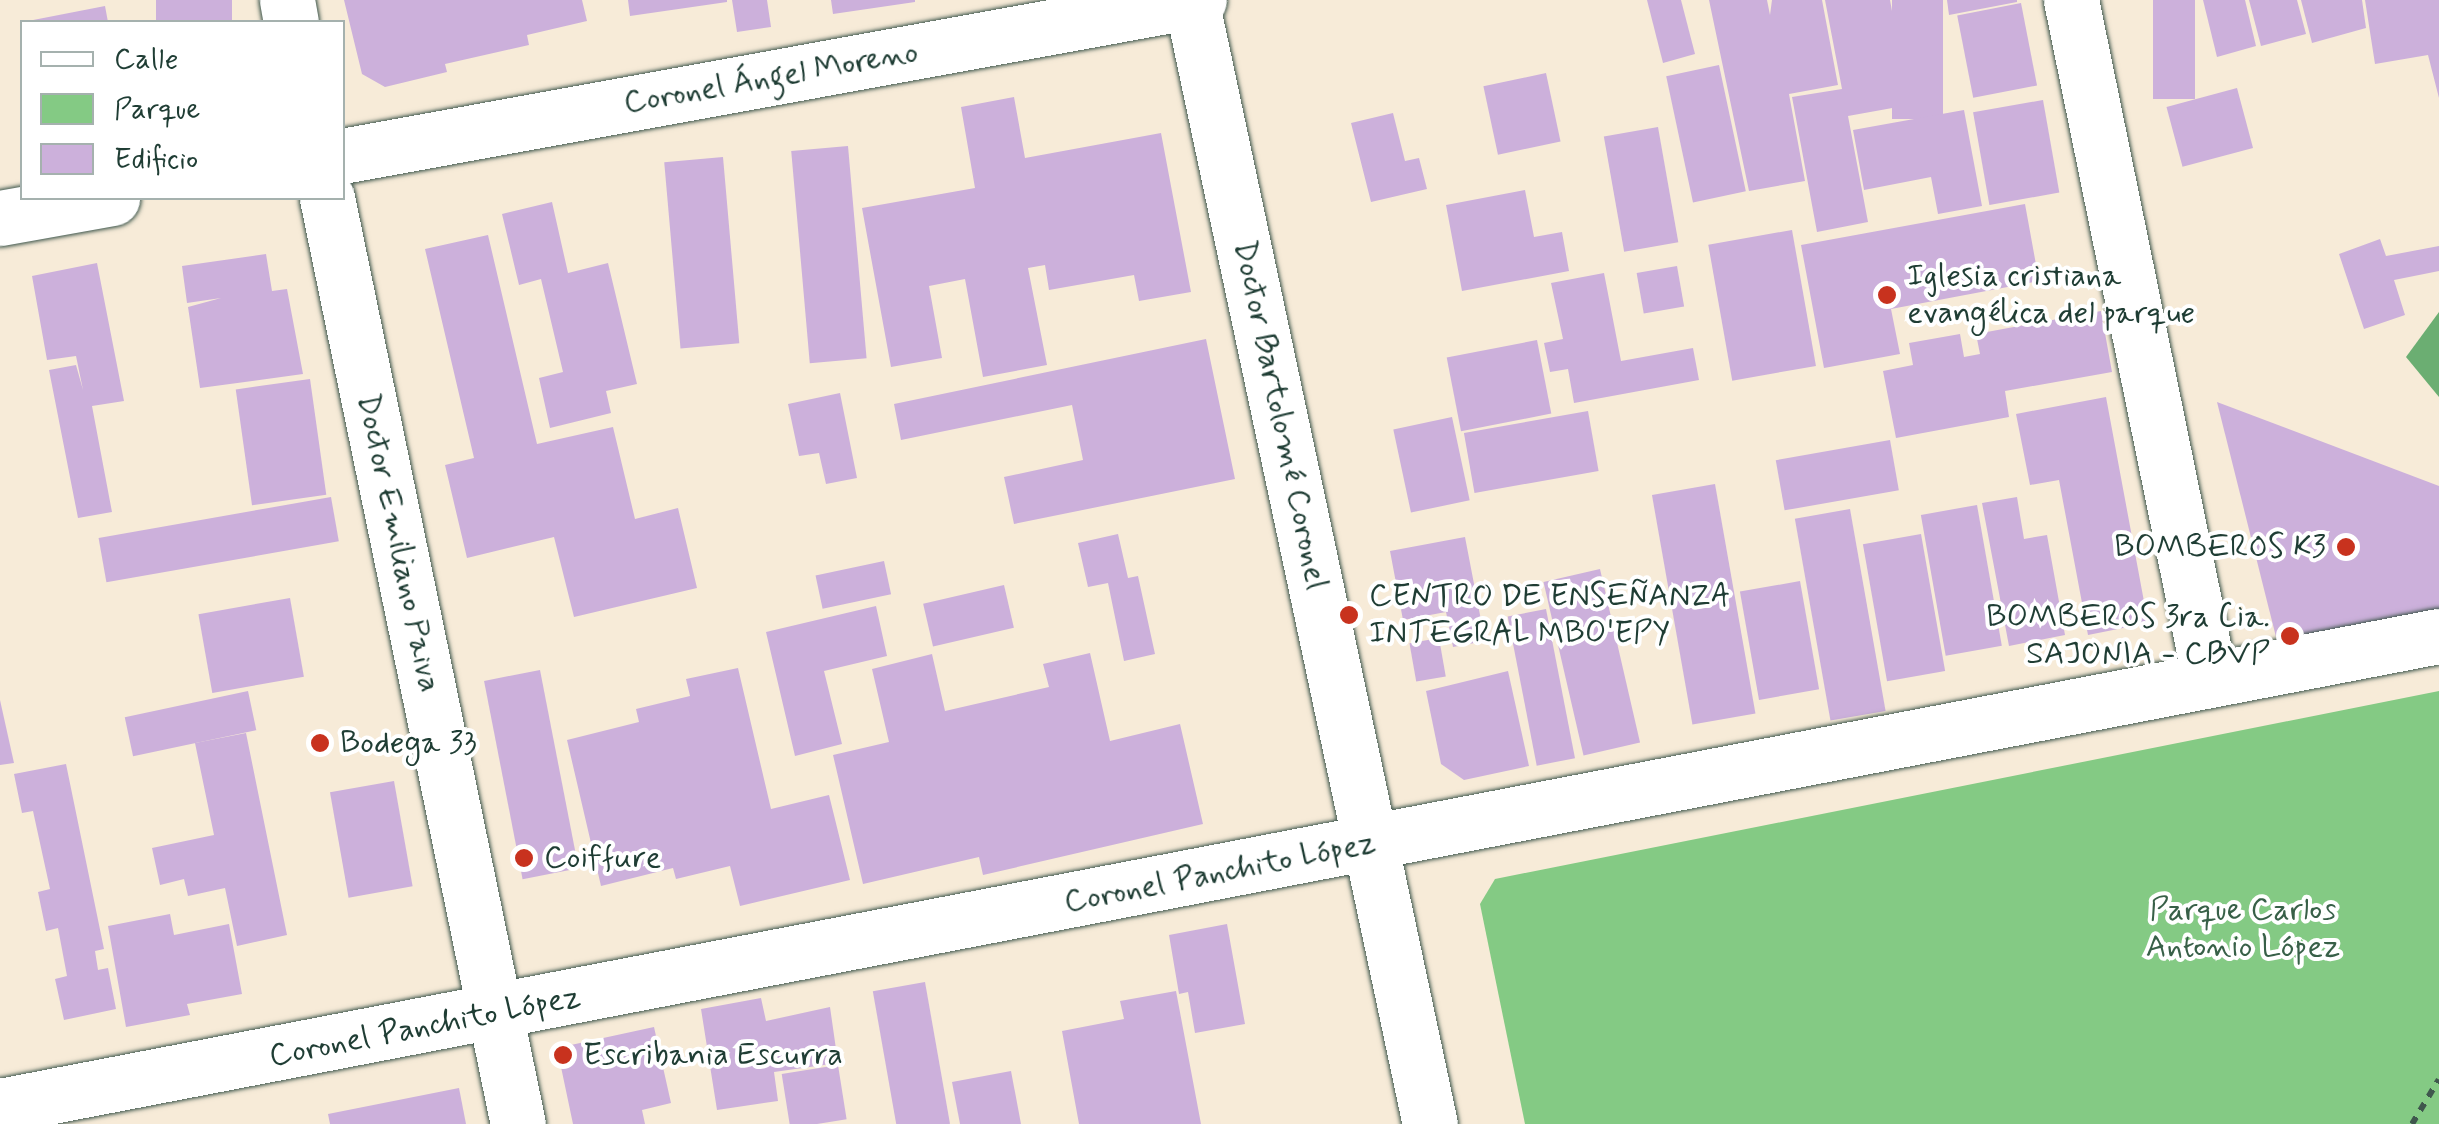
<!DOCTYPE html>
<html>
<head>
<meta charset="utf-8">
<style>
	body { margin:0 }
	#map { position:relative; width:2439px; height:1124px; overflow:hidden; background:#f7ebd8; font-family:Mynerve,sans-serif }
	div>[style] { position:absolute }
	.green>* { inset:0; background:#84ca84 }
	.forest>* { inset:0; background:#6bae72 }
	.building>* { inset:0; background:#ccb0db; transform-origin:0 0 }
	.path>* { height:6px; margin-top:-3px; transform-origin:0; background:repeating-linear-gradient(90deg,#3f574d 0 8px,transparent 0 16px) }
	.roads { filter:drop-shadow(0 0 2px #3f574d) drop-shadow(0 0 2px #3f574d) }
	.minor>* { height:55px; margin:-27.5px; padding:0 27.5px; transform-origin:27.5px; border-radius:27.5px; background:#fff }
	.dots>* { width:28px; height:28px; translate:-50% -50%; box-sizing:border-box; border:5px solid #fff; border-radius:50% }
	span { translate:-50% -50%; white-space:nowrap; text-align:center; line-height:1.15; -webkit-text-stroke:8px #fff; paint-order:stroke }
	.street-label { font-size:32px; color:#1f3d34 }
	.poi-label { font-size:32px; color:#1f3d34 }
	.left { translate:0 -50%; text-align:left }
	.right { translate:-100% -50%; text-align:right }
	.park-label { font-size:32px; color:#386048 }
	.legend { position:absolute; left:20px; top:20px; width:325px; height:180px; box-sizing:border-box; background:#fff; border:2px solid #a5b1ae; margin:0; padding:12px 18px; list-style:none; font-size:30px; color:#1f3d34 }
	.legend li { display:flex; align-items:center; gap:20px; height:50px }
	.legend b { width:50px; border:2px solid #a5b1ae }
</style>
</head>
<body>
<div id="map">
	<div class="green">
		<div style="clip-path:polygon(2439px 691px,2439px 1124px,1525px 1124px,1480px 904px,1495px 879px)"></div>
	</div>
	<div class="forest">
		<div style="clip-path:polygon(2439px 312px,2439px 397px,2406px 357px)"></div>
	</div>
	<div class="building">
		<div style="left:156px;top:0;width:76px;height:23px"></div>
		<div style="clip-path:polygon(344px 0,582px 0,587px 21px,527px 35px,529px 45px,445px 64px,447px 72px,385px 87px,362px 74px)"></div>
		<div style="clip-path:polygon(628px 0,727px 0,727px 2px,630px 16px)"></div>
		<div style="clip-path:polygon(732px 0,767px 0,771px 27px,737px 32px)"></div>
		<div style="clip-path:polygon(831px 0,915px 0,915px 2px,833px 14px)"></div>
		<div style="clip-path:polygon(1647px 0,1681px 0,1695px 54px,1663px 63px)"></div>
		<div style="clip-path:polygon(1709px 0,1767px 0,1770px 15px,1772px 0,1822px 0,1838px 85px,1789px 94px,1805px 181px,1749px 191px)"></div>
		<div style="clip-path:polygon(1825px 0,1890px 0,1909px 105px,1848px 116px,1868px 222px,1817px 232px,1792px 97px,1842px 89px)"></div>
		<div style="left:1892px;top:0;width:51px;height:119px"></div>
		<div style="clip-path:polygon(1947px 0,2017px 0,2017px 2px,1949px 15px)"></div>
		<div style="left:2153px;top:0;width:42px;height:99px"></div>
		<div style="clip-path:polygon(2203px 0,2245px 0,2256px 46px,2217px 57px)"></div>
		<div style="clip-path:polygon(2249px 0,2297px 0,2306px 34px,2261px 46px)"></div>
		<div style="clip-path:polygon(2301px 0,2362px 0,2366px 28px,2312px 43px)"></div>
		<div style="clip-path:polygon(2365px 0,2439px 0,2439px 98px,2428px 55px,2375px 64px)"></div>
		<div style="left:2021px;top:3px;width:84px;height:65px;rotate:79deg"></div>
		<div style="clip-path:polygon(105px 6px,108px 22px,28px 22px,28px 21px)"></div>
		<div style="left:1719px;top:65px;width:129px;height:54px;rotate:78deg"></div>
		<div style="left:1546px;top:73px;width:70px;height:64px;rotate:78deg"></div>
		<div style="left:2237px;top:88px;width:62px;height:73px;rotate:75deg"></div>
		<div style="clip-path:polygon(1014px 97px,1025px 158px,1161px 133px,1191px 292px,1139px 301px,1134px 275px,1049px 290px,1045px 265px,1028px 268px,1047px 365px,983px 377px,965px 279px,929px 286px,942px 358px,891px 367px,862px 208px,975px 188px,961px 107px)"></div>
		<div style="left:2043px;top:100px;width:94px;height:71px;rotate:80deg"></div>
		<div style="clip-path:polygon(1964px 110px,1982px 206px,1938px 214px,1931px 177px,1864px 190px,1853px 130px)"></div>
		<div style="clip-path:polygon(1393px 113px,1405px 161px,1419px 158px,1427px 189px,1371px 202px,1351px 123px)"></div>
		<div style="left:1658px;top:127px;width:117px;height:55px;rotate:80deg"></div>
		<div style="left:848px;top:146px;width:213px;height:57px;rotate:85deg"></div>
		<div style="left:723px;top:157px;width:187px;height:59px;rotate:85deg"></div>
		<div style="clip-path:polygon(1525px 190px,1534px 237px,1562px 232px,1569px 271px,1462px 291px,1446px 205px)"></div>
		<div style="clip-path:polygon(552px 202px,568px 273px,608px 263px,637px 384px,606px 391px,611px 413px,550px 428px,539px 378px,563px 372px,541px 279px,519px 285px,502px 214px)"></div>
		<div style="clip-path:polygon(2025px 204px,2039px 281px,1891px 309px,1900px 354px,1824px 368px,1801px 245px)"></div>
		<div style="left:1792px;top:230px;width:138px;height:85px;rotate:80deg"></div>
		<div style="clip-path:polygon(488px 235px,537px 444px,613px 427px,635px 519px,678px 508px,697px 588px,574px 617px,554px 537px,467px 558px,445px 465px,474px 458px,425px 249px)"></div>
		<div style="clip-path:polygon(2380px 239px,2386px 256px,2439px 246px,2439px 271px,2394px 280px,2405px 315px,2364px 329px,2339px 254px)"></div>
		<div style="clip-path:polygon(266px 254px,272px 291px,287px 289px,303px 374px,200px 388px,188px 307px,221px 298px,187px 303px,182px 266px)"></div>
		<div style="clip-path:polygon(97px 263px,124px 401px,92px 406px,112px 512px,78px 518px,49px 370px,76px 365px,83px 390px,76px 356px,47px 360px,32px 276px)"></div>
		<div style="left:1677px;top:266px;width:41px;height:41px;rotate:80deg"></div>
		<div style="clip-path:polygon(1604px 273px,1621px 361px,1693px 348px,1699px 380px,1574px 403px,1568px 369px,1550px 372px,1544px 343px,1563px 339px,1551px 283px)"></div>
		<div style="clip-path:polygon(2101px 311px,2112px 372px,2005px 391px,2009px 417px,1896px 438px,1883px 371px,1913px 365px,1909px 343px,1960px 334px,1964px 357px,1980px 354px,1976px 334px)"></div>
		<div style="clip-path:polygon(1206px 339px,1235px 479px,1014px 524px,1004px 477px,1083px 460px,1072px 405px,901px 440px,894px 404px)"></div>
		<div style="left:1537px;top:340px;width:75px;height:92px;rotate:79deg"></div>
		<div style="left:310px;top:379px;width:117px;height:75px;rotate:82deg"></div>
		<div style="clip-path:polygon(840px 393px,857px 478px,826px 484px,819px 453px,799px 456px,788px 404px)"></div>
		<div style="clip-path:polygon(2106px 397px,2148px 623px,2088px 635px,2059px 480px,2030px 485px,2016px 414px)"></div>
		<div style="clip-path:polygon(2217px 402px,2439px 486px,2439px 609px,2277px 641px)"></div>
		<div style="left:1588px;top:411px;width:61px;height:126px;rotate:80deg"></div>
		<div style="left:1452px;top:417px;width:85px;height:60px;rotate:78deg"></div>
		<div style="left:1890px;top:440px;width:51px;height:116px;rotate:80deg"></div>
		<div style="left:1715px;top:484px;width:233px;height:64px;rotate:80deg"></div>
		<div style="left:331px;top:497px;width:45px;height:236px;rotate:80deg"></div>
		<div style="clip-path:polygon(2017px 497px,2024px 539px,2047px 535px,2065px 635px,2009px 646px,1982px 503px)"></div>
		<div style="left:1977px;top:505px;width:143px;height:57px;rotate:80deg"></div>
		<div style="left:1850px;top:509px;width:205px;height:56px;rotate:80deg"></div>
		<div style="clip-path:polygon(1118px 534px,1128px 578px,1138px 576px,1155px 654px,1124px 661px,1108px 583px,1088px 587px,1078px 543px)"></div>
		<div style="left:1921px;top:534px;width:139px;height:59px;rotate:80deg"></div>
		<div style="clip-path:polygon(1465px 537px,1485px 641px,1453px 647px,1446px 612px,1403px 620px,1390px 551px)"></div>
		<div style="left:884px;top:561px;width:34px;height:70px;rotate:78deg"></div>
		<div style="left:1600px;top:569px;width:178px;height:58px;rotate:77deg"></div>
		<div style="left:1800px;top:581px;width:110px;height:61px;rotate:80deg"></div>
		<div style="left:1004px;top:585px;width:44px;height:83px;rotate:77deg"></div>
		<div style="left:290px;top:598px;width:80px;height:93px;rotate:80deg"></div>
		<div style="clip-path:polygon(876px 606px,887px 656px,824px 671px,842px 744px,795px 756px,766px 632px)"></div>
		<div style="left:1546px;top:609px;width:152px;height:39px;rotate:79deg"></div>
		<div style="left:1439px;top:638px;width:39px;height:30px;rotate:80deg"></div>
		<div style="clip-path:polygon(1090px 653px,1110px 741px,1180px 724px,1203px 824px,983px 875px,979px 857px,863px 884px,833px 755px,889px 742px,872px 669px,932px 654px,945px 711px,1049px 687px,1043px 664px)"></div>
		<div style="clip-path:polygon(738px 668px,771px 809px,829px 795px,850px 880px,740px 906px,730px 866px,676px 879px,673px 868px,601px 886px,567px 740px,639px 722px,636px 709px,690px 696px,686px 679px)"></div>
		<div style="left:540px;top:670px;width:202px;height:57px;rotate:79deg"></div>
		<div style="clip-path:polygon(1508px 671px,1529px 766px,1464px 780px,1441px 764px,1426px 691px)"></div>
		<div style="left:248px;top:691px;width:40px;height:126px;rotate:78deg"></div>
		<div style="clip-path:polygon(0 700px,14px 763px,0 765px)"></div>
		<div style="clip-path:polygon(246px 733px,287px 935px,237px 946px,225px 888px,188px 896px,184px 879px,160px 885px,152px 848px,214px 835px,195px 743px)"></div>
		<div style="clip-path:polygon(66px 764px,104px 949px,95px 951px,98px 970px,108px 968px,116px 1009px,64px 1020px,55px 979px,67px 976px,58px 928px,46px 931px,38px 892px,50px 889px,33px 811px,22px 813px,14px 774px)"></div>
		<div style="left:394px;top:781px;width:107px;height:65px;rotate:80deg"></div>
		<div style="clip-path:polygon(170px 914px,174px 935px,229px 924px,242px 994px,187px 1004px,190px 1015px,126px 1027px,108px 926px)"></div>
		<div style="clip-path:polygon(1227px 924px,1245px 1024px,1195px 1033px,1188px 992px,1179px 994px,1169px 935px)"></div>
		<div style="left:925px;top:982px;width:144px;height:53px;rotate:80deg"></div>
		<div style="clip-path:polygon(1176px 991px,1201px 1124px,1079px 1124px,1062px 1031px,1124px 1019px,1120px 1001px)"></div>
		<div style="clip-path:polygon(761px 998px,766px 1021px,830px 1007px,838px 1063px,774px 1072px,778px 1101px,717px 1110px,701px 1009px)"></div>
		<div style="clip-path:polygon(654px 1027px,671px 1103px,642px 1110px,645px 1124px,573px 1124px,557px 1048px)"></div>
		<div style="left:838px;top:1065px;width:55px;height:57px;rotate:81deg"></div>
		<div style="clip-path:polygon(1011px 1071px,1021px 1124px,960px 1124px,952px 1082px)"></div>
		<div style="clip-path:polygon(459px 1088px,466px 1124px,330px 1124px,328px 1114px)"></div>
	</div>
	<div class="path">
		<div style="left:2412px;top:1124px;width:52px;rotate:-59deg"></div>
	</div>
	<div class="roads">
		<div class="minor">
			<div style="left:287px;top:0;width:22px;rotate:80deg"></div>
			<div style="left:1191px;top:0;width:1149px;rotate:78deg"></div>
			<div style="left:2071px;top:0;width:694px;rotate:78.45deg"></div>
			<div style="left:342px;top:156px;width:871px;rotate:-10.32deg"></div>
			<div style="left:327px;top:198px;width:945px;rotate:78.35deg"></div>
			<div style="left:0;top:218px;width:114px;rotate:-10.1deg"></div>
			<div style="left:0;top:1106px;width:2484px;rotate:-10.91deg"></div>
		</div>
	</div>
	<div class="dots">
		<div style="left:1887px;top:295px;background:#c8321e"></div>
		<div style="left:2346px;top:547px;background:#c8321e"></div>
		<div style="left:1349px;top:615px;background:#c8321e"></div>
		<div style="left:2290px;top:636px;background:#c8321e"></div>
		<div style="left:320px;top:743px;background:#c8321e"></div>
		<div style="left:524px;top:858px;background:#c8321e"></div>
		<div style="left:563px;top:1055px;background:#c8321e"></div>
	</div>
	<div class="street-label">
		<span style="left:771px;top:78px;rotate:-10deg">Coronel Ángel Moreno</span>
		<span style="left:1280px;top:415px;rotate:78deg">Doctor Bartolomé Coronel</span>
		<span style="left:398px;top:543px;rotate:78deg">Doctor Emiliano Paiva</span>
		<span style="left:1220px;top:873px;rotate:-11deg">Coronel Panchito López</span>
		<span style="left:425px;top:1027px;rotate:-11deg">Coronel Panchito López</span>
	</div>
	<div class="poi-label">
		<span class="left" style="left:1907px;top:295px">Iglesia cristiana<br>evangélica del parque</span>
		<span class="right" style="left:2326px;top:547px">BOMBEROS K3</span>
		<span class="left" style="left:1369px;top:615px">CENTRO DE ENSEÑANZA<br>INTEGRAL MBO'EPY</span>
		<span class="right" style="left:2270px;top:636px">BOMBEROS 3ra Cia.<br>SAJONIA - CBVP</span>
		<span class="left" style="left:340px;top:743px">Bodega 33</span>
		<span class="left" style="left:544px;top:858px">Coiffure</span>
		<span class="left" style="left:583px;top:1055px">Escribania Escurra</span>
	</div>
	<div class="park-label">
		<span style="left:2243px;top:929px">Parque Carlos<br>Antonio López</span>
	</div>
	<ul class="legend">
	<li><b style="height:12px;background:#fff"></b>Calle</li>
	<li><b style="height:28px;background:#84ca84"></b>Parque</li>
	<li><b style="height:28px;background:#ccb0db"></b>Edificio</li>
	</ul>
</div>
</body>
</html>
